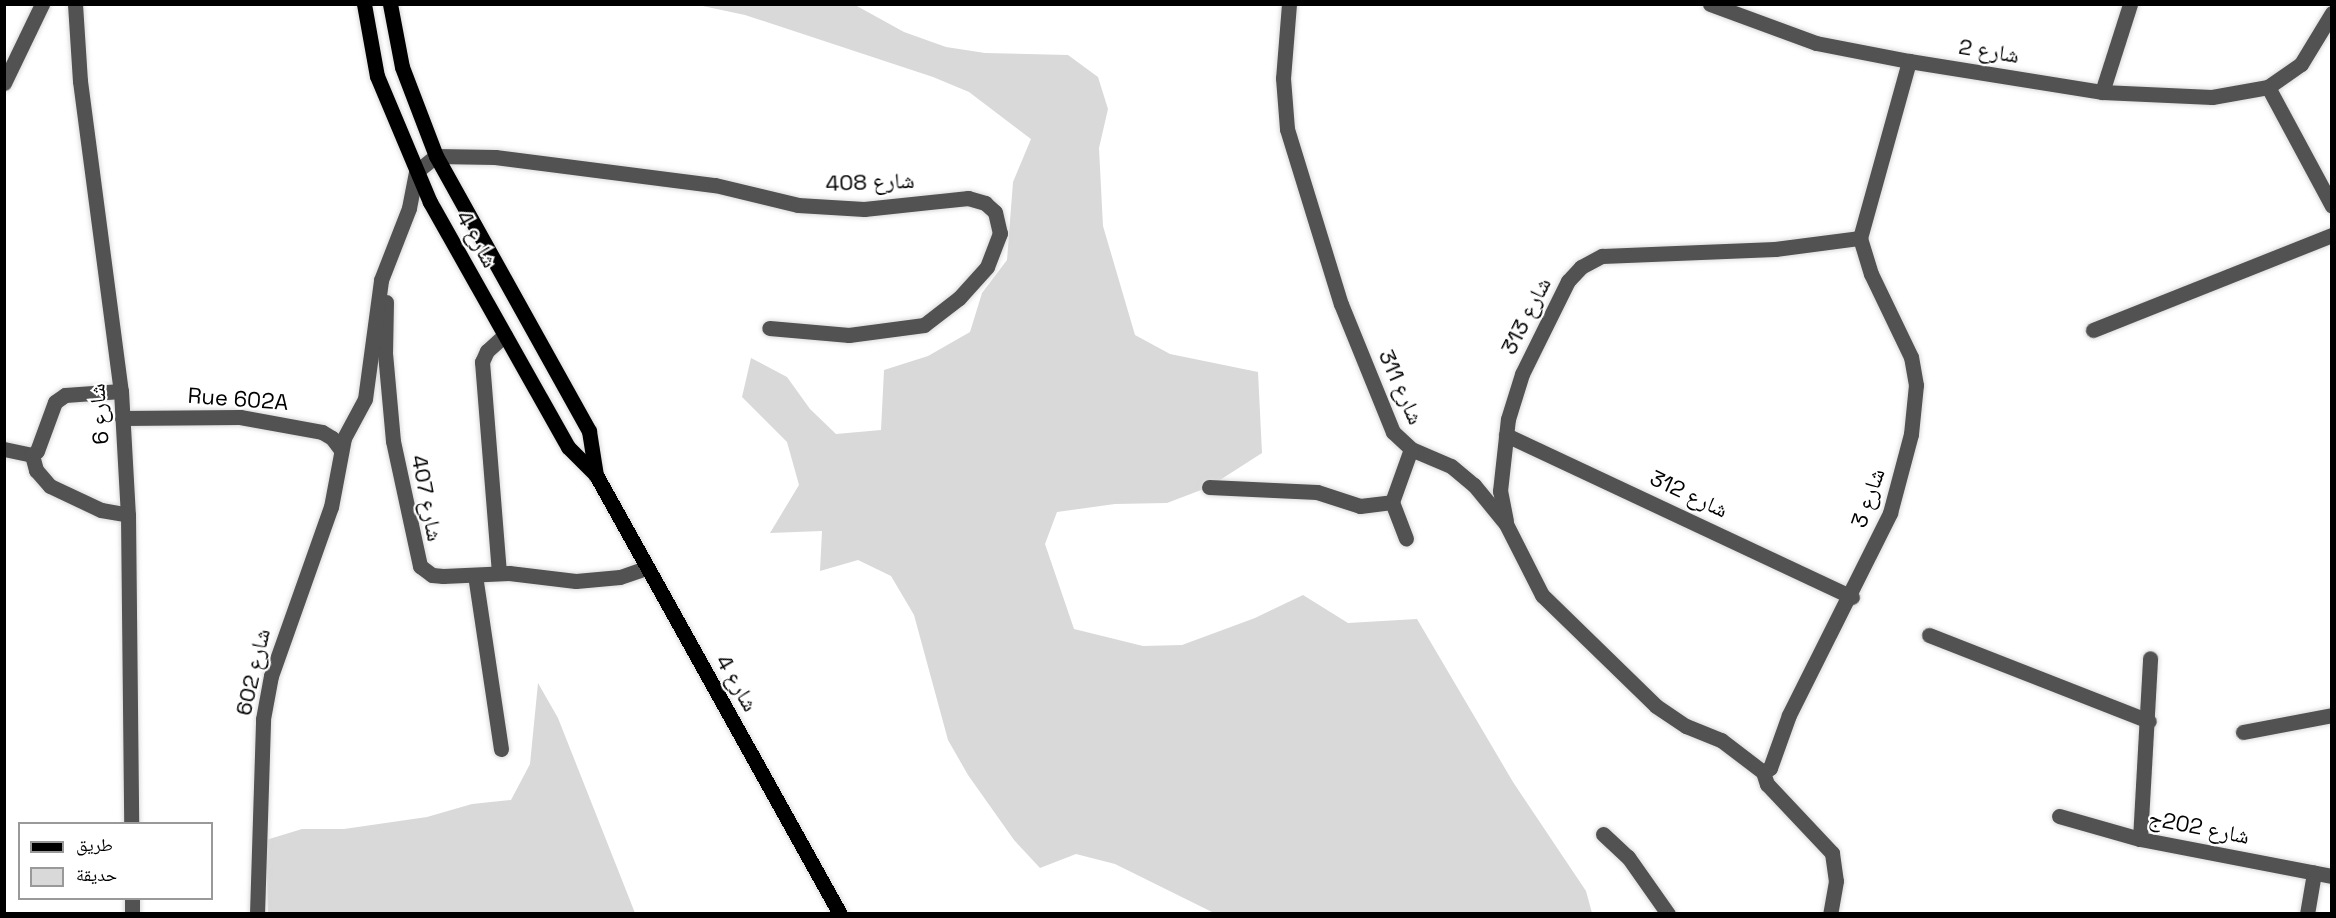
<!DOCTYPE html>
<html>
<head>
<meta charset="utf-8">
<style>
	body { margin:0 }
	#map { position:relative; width:2336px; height:918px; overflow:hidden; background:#fff; font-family:"Space Grotesk","Noto Naskh Arabic",sans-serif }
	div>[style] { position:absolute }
	.green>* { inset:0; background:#d9d9d9 }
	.roads { filter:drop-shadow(0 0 2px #dbdbdb) drop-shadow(0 0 2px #dbdbdb) }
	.minor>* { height:15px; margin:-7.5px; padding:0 7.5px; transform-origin:7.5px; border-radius:7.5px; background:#525252 }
	.major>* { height:15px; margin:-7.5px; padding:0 7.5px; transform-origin:7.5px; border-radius:7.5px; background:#000 }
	span { translate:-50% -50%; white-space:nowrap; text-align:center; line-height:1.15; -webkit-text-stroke:4.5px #fff; paint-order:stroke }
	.street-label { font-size:22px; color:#000 }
	.frame { position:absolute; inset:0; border:6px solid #000; pointer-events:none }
	.legend { position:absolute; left:18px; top:822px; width:195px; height:78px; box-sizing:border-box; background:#fff; border:2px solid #999; margin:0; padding:8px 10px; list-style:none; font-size:18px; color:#000 }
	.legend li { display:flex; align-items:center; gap:12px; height:30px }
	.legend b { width:30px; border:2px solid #999 }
</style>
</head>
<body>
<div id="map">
	<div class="green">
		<div style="clip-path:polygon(698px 5px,855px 5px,904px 32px,946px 47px,985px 53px,1068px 55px,1098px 77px,1108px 109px,1099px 148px,1103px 226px,1135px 335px,1170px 354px,1258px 372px,1262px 453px,1209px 487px,1167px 503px,1115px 504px,1057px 512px,1045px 544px,1074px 629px,1143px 646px,1182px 645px,1255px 618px,1303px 595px,1348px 623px,1417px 619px,1513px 782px,1586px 891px,1592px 913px,1214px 913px,1115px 864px,1076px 854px,1040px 868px,1014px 840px,968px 775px,948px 740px,914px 615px,891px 576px,858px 560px,820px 571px,822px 531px,770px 533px,799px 485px,787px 442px,742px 397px,751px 358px,787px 377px,810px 409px,836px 434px,881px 430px,884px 370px,928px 356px,970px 332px,982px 293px,1007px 260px,1013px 182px,1031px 139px,969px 92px,933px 77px,745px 15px)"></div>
		<div style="clip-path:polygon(538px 683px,558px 718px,635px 913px,268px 913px,266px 840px,302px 829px,344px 829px,427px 817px,472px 804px,511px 800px,530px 764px)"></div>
	</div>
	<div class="roads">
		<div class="minor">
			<div style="left:75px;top:4px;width:77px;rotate:86.3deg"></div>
			<div style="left:80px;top:81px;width:313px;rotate:82.5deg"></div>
			<div style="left:121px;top:391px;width:124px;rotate:86.8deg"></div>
			<div style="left:128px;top:515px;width:309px;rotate:89.4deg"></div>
			<div style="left:1289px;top:4px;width:74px;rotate:94.6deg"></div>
			<div style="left:1283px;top:78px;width:51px;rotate:85.5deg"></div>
			<div style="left:1287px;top:129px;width:183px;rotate:72.9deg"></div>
			<div style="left:1341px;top:304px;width:138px;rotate:67.9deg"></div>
			<div style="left:1393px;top:432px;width:25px;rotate:43deg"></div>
			<div style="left:1411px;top:449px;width:43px;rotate:23deg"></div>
			<div style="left:1451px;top:466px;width:30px;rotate:40deg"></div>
			<div style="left:1474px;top:485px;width:50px;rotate:50.6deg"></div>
			<div style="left:1506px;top:524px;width:80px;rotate:63.1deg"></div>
			<div style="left:1542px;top:595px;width:159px;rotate:44.2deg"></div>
			<div style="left:1656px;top:706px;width:36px;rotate:34deg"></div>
			<div style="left:1686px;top:726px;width:38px;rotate:22deg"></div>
			<div style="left:1721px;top:740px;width:53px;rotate:37.3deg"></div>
			<div style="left:1710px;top:4px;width:113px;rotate:20.2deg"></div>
			<div style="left:1816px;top:43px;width:95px;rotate:11deg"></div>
			<div style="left:1909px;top:61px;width:195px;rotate:9.1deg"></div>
			<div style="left:2102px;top:92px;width:110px;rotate:2.6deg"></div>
			<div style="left:2212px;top:97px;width:57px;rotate:-10.1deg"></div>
			<div style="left:2268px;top:87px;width:40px;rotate:-34.9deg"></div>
			<div style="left:2301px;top:64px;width:60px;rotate:-58.7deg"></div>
			<div style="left:4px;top:83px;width:88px;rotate:-64.3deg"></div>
			<div style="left:2268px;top:87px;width:135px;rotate:61.7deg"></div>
			<div style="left:2102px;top:92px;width:92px;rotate:-72.3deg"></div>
			<div style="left:386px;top:302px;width:51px;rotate:91.1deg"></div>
			<div style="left:385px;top:353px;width:88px;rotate:84.8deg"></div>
			<div style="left:393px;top:441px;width:128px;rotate:77.8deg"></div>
			<div style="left:420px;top:566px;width:15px;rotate:37deg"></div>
			<div style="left:432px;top:575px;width:11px;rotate:5deg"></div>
			<div style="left:443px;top:576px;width:66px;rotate:-2.6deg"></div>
			<div style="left:509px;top:573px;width:67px;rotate:6.8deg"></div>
			<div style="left:576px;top:581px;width:44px;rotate:-5.2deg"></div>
			<div style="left:620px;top:577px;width:28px;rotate:-19deg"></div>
			<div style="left:2093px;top:330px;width:257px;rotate:-21.7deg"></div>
			<div style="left:122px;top:418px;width:118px;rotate:-0.5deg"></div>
			<div style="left:240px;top:417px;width:83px;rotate:10.4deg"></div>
			<div style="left:322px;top:432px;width:12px;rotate:31deg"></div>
			<div style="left:332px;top:438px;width:15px;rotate:53deg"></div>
			<div style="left:1506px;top:435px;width:382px;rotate:25.1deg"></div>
			<div style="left:4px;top:449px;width:29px;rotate:12deg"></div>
			<div style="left:32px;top:455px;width:6px;rotate:-39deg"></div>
			<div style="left:37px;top:451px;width:52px;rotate:-69.8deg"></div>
			<div style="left:55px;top:402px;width:12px;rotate:-35deg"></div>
			<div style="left:65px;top:395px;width:56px;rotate:-4.1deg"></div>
			<div style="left:32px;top:455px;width:16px;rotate:75deg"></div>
			<div style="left:36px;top:470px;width:21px;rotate:49deg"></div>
			<div style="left:50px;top:486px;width:56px;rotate:25.2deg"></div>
			<div style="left:101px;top:510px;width:27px;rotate:10deg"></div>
			<div style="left:1209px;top:487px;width:108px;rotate:2.7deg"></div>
			<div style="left:1317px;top:492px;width:45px;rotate:18deg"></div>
			<div style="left:1360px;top:506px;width:32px;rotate:-7deg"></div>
			<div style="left:1392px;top:502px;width:56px;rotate:-70.3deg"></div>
			<div style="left:1392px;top:502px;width:39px;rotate:69deg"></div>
			<div style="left:1506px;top:521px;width:31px;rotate:-101deg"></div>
			<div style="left:1500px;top:491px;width:72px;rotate:-83.7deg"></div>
			<div style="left:1508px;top:419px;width:47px;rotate:-72.7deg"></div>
			<div style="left:1522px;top:374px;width:104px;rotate:-63.7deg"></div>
			<div style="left:1568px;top:281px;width:19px;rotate:-47deg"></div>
			<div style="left:1581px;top:267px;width:24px;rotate:-28deg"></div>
			<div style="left:1602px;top:256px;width:173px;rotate:-2.3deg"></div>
			<div style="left:1775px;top:249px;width:86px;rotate:-7.4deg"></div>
			<div style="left:499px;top:573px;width:212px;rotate:-94.6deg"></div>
			<div style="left:482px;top:362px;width:12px;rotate:-66deg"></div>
			<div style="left:487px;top:351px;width:24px;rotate:-42deg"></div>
			<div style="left:475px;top:575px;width:176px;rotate:81.5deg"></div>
			<div style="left:1929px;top:635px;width:236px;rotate:21.4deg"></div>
			<div style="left:2243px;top:732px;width:91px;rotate:-10.8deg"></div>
			<div style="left:1763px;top:772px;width:8px;rotate:-30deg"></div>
			<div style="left:1770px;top:768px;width:56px;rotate:-70.3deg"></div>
			<div style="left:1789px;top:715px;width:226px;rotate:-63.4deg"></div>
			<div style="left:1890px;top:513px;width:82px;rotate:-75.1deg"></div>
			<div style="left:1911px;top:434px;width:49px;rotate:-84.2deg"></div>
			<div style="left:1916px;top:385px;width:28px;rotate:-100deg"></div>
			<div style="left:1911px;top:357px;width:92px;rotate:-115.7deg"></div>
			<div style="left:1871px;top:274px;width:38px;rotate:-107deg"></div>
			<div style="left:1860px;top:238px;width:184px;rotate:-74.5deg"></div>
			<div style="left:1763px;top:772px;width:13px;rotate:72deg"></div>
			<div style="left:1767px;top:784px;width:95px;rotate:46.7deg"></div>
			<div style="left:1832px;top:853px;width:28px;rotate:82deg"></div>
			<div style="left:1836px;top:881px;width:34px;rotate:100deg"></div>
			<div style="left:2059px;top:816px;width:84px;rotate:15.9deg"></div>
			<div style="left:2140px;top:839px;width:196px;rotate:10.9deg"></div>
			<div style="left:1603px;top:834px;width:34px;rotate:43deg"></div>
			<div style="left:1628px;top:857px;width:70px;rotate:54.9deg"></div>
			<div style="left:2140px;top:839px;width:181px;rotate:-86.8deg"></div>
			<div style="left:132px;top:898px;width:16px;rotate:90deg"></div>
			<div style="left:257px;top:914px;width:195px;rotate:-88.2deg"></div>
			<div style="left:263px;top:719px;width:44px;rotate:-79.5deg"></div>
			<div style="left:271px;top:676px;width:179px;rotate:-70.5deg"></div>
			<div style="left:331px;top:507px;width:70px;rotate:-79.3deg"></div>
			<div style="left:344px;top:438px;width:44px;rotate:-61.7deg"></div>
			<div style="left:365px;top:399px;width:120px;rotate:-82.3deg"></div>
			<div style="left:381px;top:280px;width:77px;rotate:-68.7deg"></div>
			<div style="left:409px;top:208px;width:37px;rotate:-79deg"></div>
			<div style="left:416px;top:172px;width:26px;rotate:-39deg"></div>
			<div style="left:436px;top:156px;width:59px;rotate:1deg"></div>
			<div style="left:495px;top:157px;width:222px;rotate:7.3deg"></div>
			<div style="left:715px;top:185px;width:85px;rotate:13.5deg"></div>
			<div style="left:798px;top:205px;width:66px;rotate:3.5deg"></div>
			<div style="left:864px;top:209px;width:105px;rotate:-6deg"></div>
			<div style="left:968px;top:198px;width:18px;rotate:16deg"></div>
			<div style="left:985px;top:203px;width:13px;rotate:42deg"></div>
			<div style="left:995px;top:212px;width:22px;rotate:77deg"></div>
			<div style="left:1000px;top:233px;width:36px;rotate:111deg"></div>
			<div style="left:987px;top:267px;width:42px;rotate:132.1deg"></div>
			<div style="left:959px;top:298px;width:44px;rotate:142.4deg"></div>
			<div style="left:924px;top:325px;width:76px;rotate:172.4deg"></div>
			<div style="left:849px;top:335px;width:80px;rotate:-175deg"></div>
			<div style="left:2307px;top:914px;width:42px;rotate:-80.3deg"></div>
		</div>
		<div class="major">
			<div style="left:364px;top:4px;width:73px;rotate:79.8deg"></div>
			<div style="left:377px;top:76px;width:137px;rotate:67.2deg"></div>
			<div style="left:430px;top:202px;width:281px;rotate:60.6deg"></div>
			<div style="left:568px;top:447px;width:40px;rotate:45deg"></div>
			<div style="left:596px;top:475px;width:502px;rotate:60.93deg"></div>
			<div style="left:390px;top:4px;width:64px;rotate:79.2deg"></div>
			<div style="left:402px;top:67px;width:95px;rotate:69.1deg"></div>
			<div style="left:436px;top:156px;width:315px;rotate:60.9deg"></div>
			<div style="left:589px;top:431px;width:45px;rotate:81deg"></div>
		</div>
	</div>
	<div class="street-label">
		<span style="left:1989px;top:51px;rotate:9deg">شارع 2</span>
		<span style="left:870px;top:182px;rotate:-2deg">شارع 408</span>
		<span style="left:477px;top:239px;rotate:61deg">شارع 4</span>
		<span style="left:1526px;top:316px;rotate:-63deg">شارع 313</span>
		<span style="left:1401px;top:387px;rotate:66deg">شارع 311</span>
		<span style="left:238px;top:399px;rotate:4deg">Rue 602A</span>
		<span style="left:99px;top:414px;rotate:-94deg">شارع 6</span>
		<span style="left:1689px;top:494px;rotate:25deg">شارع 312</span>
		<span style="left:427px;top:498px;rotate:79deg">شارع 407</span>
		<span style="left:1868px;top:498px;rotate:-71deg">شارع 3</span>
		<span style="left:253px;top:672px;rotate:-77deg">شارع 602</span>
		<span style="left:737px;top:683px;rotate:60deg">شارع 4</span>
		<span style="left:2199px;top:827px;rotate:11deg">شارع 202ج</span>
	</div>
	<div class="frame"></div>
	<ul class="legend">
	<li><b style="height:8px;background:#000"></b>طريق</li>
	<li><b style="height:16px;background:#d9d9d9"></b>حديقة</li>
	</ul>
</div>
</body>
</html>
